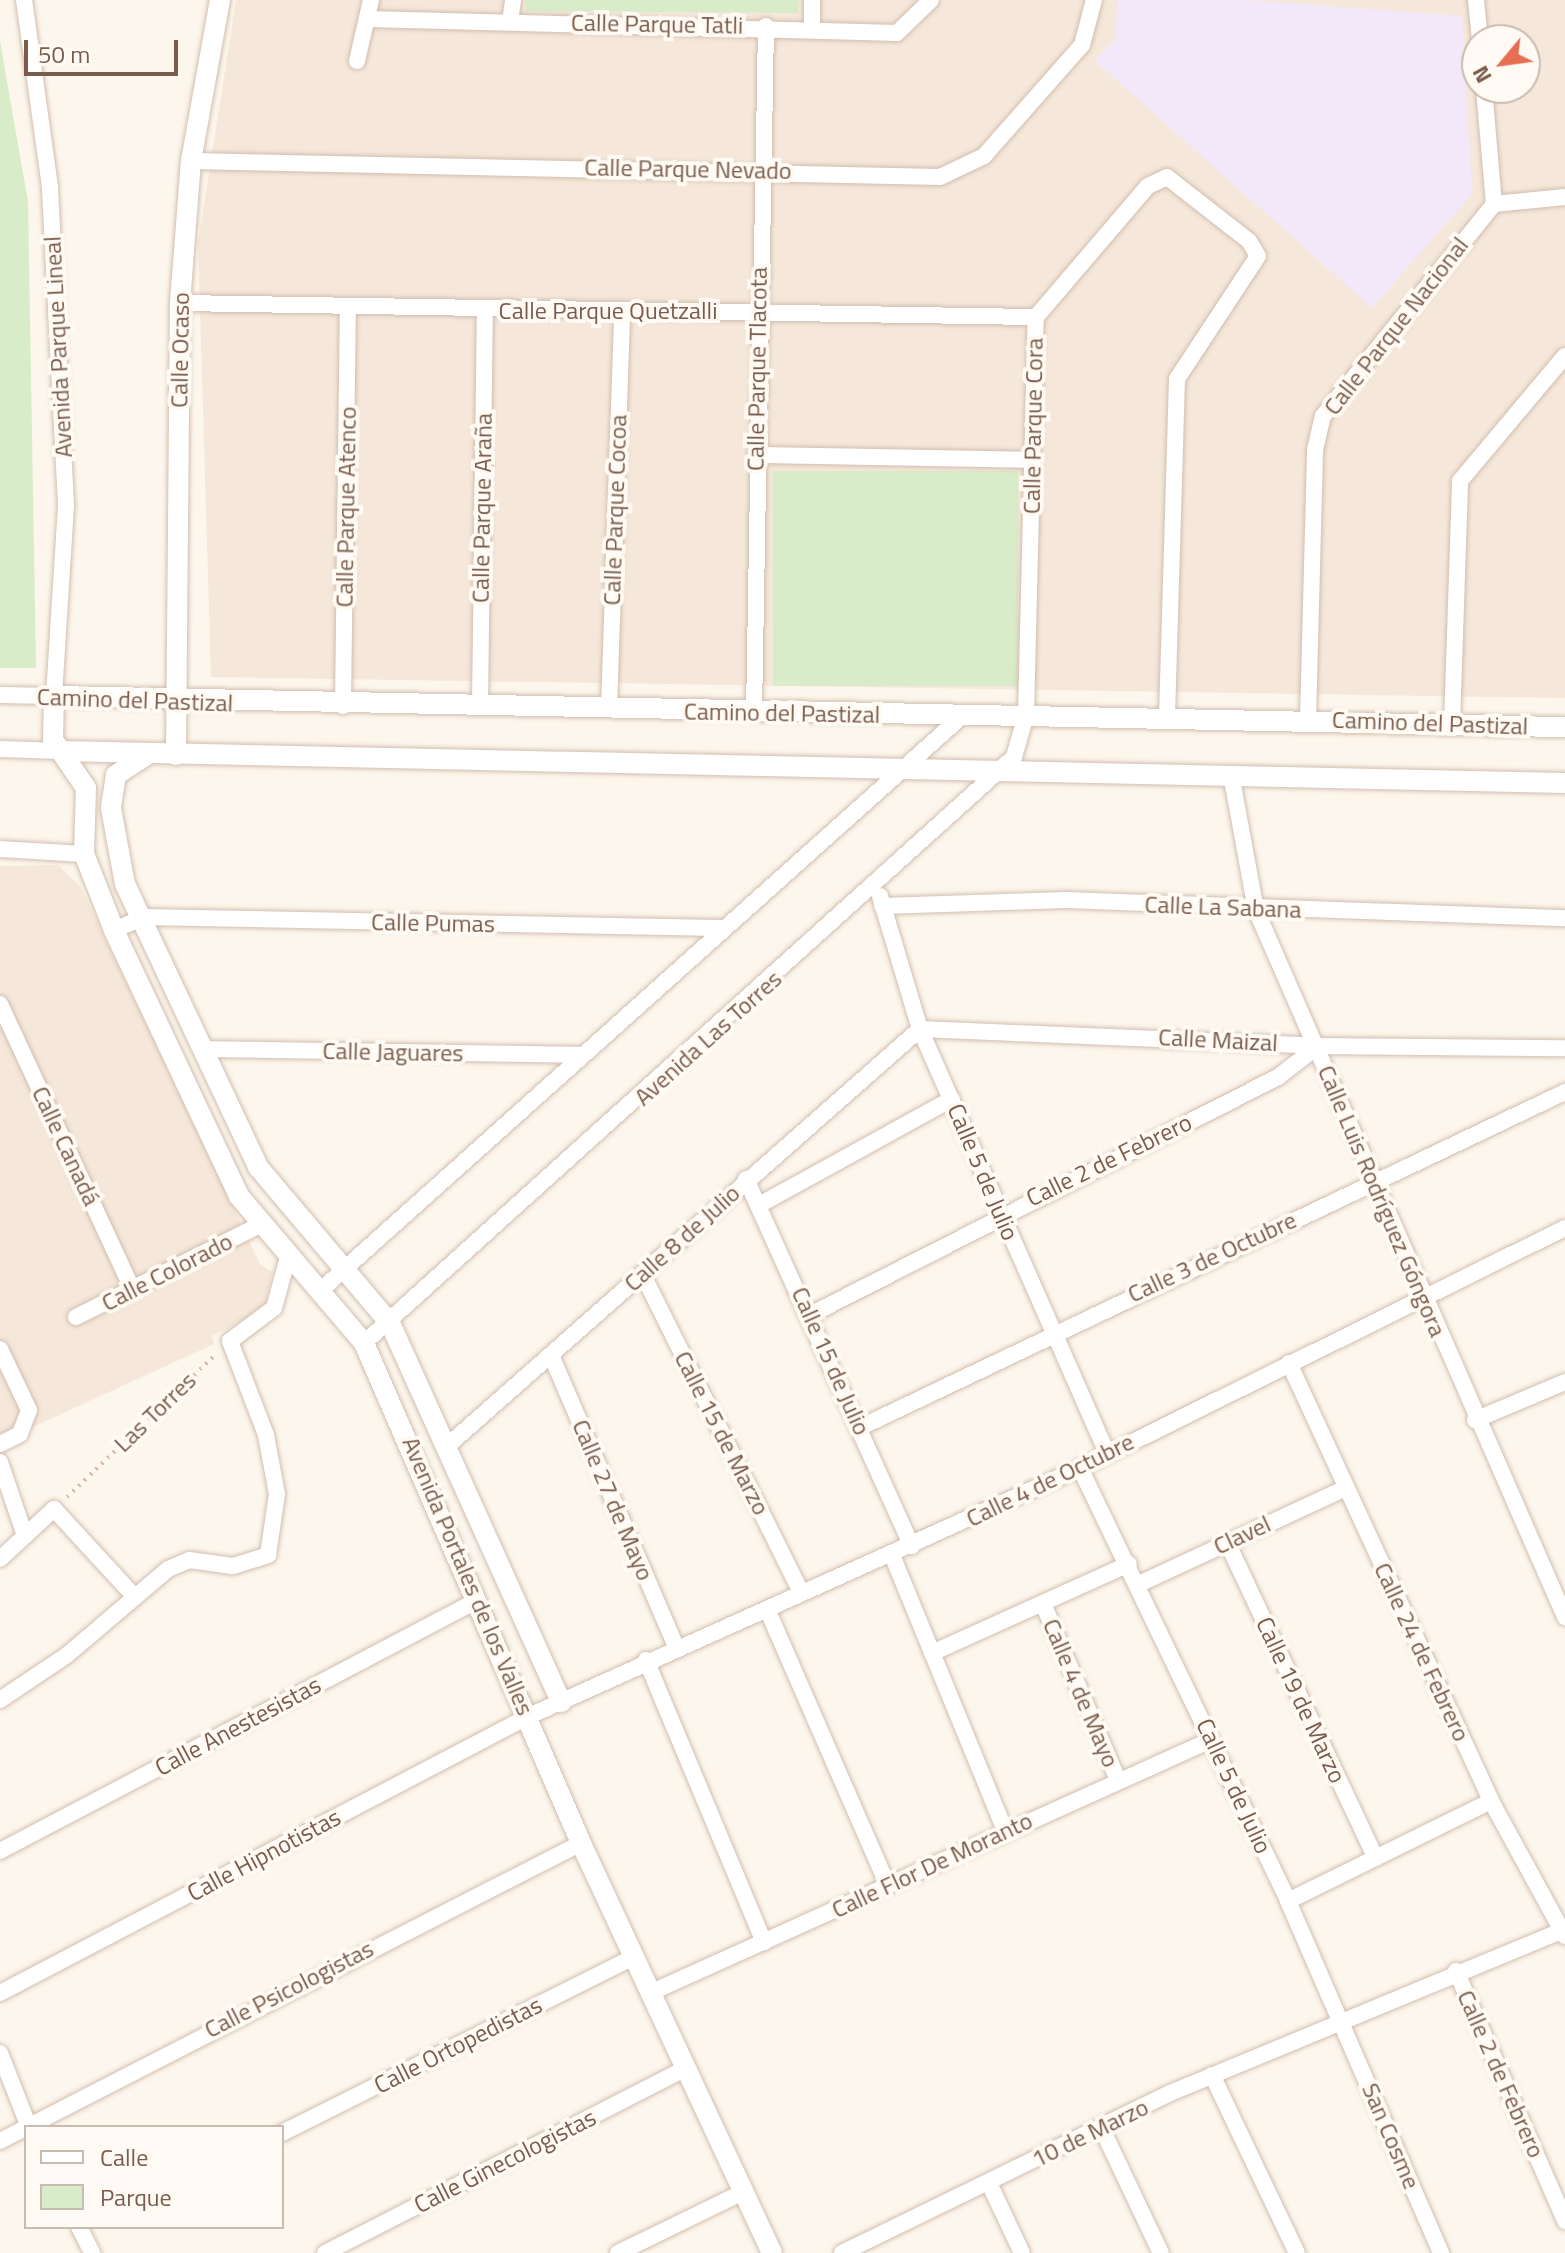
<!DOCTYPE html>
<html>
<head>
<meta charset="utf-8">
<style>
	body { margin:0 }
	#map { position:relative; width:1565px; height:2253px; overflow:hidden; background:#fdf6ec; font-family:"Titillium Web",sans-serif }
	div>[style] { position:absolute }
	.residential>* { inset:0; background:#f5e8da }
	.education>* { inset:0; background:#f3e8fa }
	.green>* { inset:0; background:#d8ecc9; transform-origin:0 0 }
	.path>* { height:4px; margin-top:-2px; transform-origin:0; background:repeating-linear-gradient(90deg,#d9b8a5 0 2px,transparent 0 8px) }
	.roads { filter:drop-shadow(0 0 2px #d1beb0) drop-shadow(0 0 2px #d1beb0) }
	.minor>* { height:16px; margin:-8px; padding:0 8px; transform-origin:8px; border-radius:8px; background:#fff }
	.tertiary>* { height:20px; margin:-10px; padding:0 10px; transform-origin:10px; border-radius:10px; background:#fff }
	span { translate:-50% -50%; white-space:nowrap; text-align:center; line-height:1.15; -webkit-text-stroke:8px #fffaf3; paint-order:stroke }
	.street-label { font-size:24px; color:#7a5c4d }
	.legend { position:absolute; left:24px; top:2125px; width:260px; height:104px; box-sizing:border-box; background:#fffaf3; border:2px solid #cabbb1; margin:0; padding:10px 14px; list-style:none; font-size:24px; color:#7a5c4d }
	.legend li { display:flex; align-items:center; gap:16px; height:40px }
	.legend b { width:40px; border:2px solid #cabbb1 }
	.north { position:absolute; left:1461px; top:24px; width:80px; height:80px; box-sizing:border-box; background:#fffaf3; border:2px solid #cabbb1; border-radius:50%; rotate:241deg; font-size:22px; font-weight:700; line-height:32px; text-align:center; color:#7a5c4d }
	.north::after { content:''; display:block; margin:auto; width:28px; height:36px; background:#e76f51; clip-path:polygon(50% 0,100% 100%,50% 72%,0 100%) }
	.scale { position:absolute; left:24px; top:40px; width:154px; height:36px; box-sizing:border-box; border:4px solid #7a5c4d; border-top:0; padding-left:10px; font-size:24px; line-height:28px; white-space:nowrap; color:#7a5c4d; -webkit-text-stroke:6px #fffaf3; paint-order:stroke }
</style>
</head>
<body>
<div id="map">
	<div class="residential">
		<div style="clip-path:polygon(evenodd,236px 0,1565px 0,1565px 698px,211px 677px,198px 244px,236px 0,1477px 40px,1525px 40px,1525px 88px,1477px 88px,1477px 40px)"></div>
		<div style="clip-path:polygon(58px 865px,80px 886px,260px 1264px,272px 1272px,264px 1311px,212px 1336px,214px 1344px,0 1442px,0 866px)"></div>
	</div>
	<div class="education">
		<div style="clip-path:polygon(1118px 0,1245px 0,1462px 16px,1472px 194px,1372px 308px,1095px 61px,1115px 39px)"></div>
	</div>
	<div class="green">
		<div style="clip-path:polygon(526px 0,798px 0,798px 13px,525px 11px)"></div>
		<div style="clip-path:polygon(0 41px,28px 202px,36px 668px,0 668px)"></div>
		<div style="left:773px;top:471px;width:245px;height:215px"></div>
	</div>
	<div class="path">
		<div style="left:67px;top:1497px;width:207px;rotate:-43.8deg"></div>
	</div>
	<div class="roads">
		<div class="minor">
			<div style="left:812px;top:0;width:29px;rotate:90deg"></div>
			<div style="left:1476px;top:0;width:40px;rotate:84.3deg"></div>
			<div style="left:368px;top:19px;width:529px;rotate:1.52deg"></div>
			<div style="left:897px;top:33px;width:47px;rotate:-44.1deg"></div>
			<div style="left:510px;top:22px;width:22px;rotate:-82deg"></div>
			<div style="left:357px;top:61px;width:63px;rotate:-77.1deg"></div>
			<div style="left:1484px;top:88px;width:116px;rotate:85.1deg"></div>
			<div style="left:191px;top:161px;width:749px;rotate:1.22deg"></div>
			<div style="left:940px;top:177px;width:49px;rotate:-25.5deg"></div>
			<div style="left:984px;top:156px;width:148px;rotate:-48.6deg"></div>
			<div style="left:1082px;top:45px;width:47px;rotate:-75.1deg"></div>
			<div style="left:180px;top:303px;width:856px;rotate:0.94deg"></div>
			<div style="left:756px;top:455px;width:277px;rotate:1deg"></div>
			<div style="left:0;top:695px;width:54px;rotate:1.1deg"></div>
			<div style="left:54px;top:696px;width:191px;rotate:-86.4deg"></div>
			<div style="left:66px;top:505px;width:318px;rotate:-92.9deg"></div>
			<div style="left:50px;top:187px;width:189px;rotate:-97.9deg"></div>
			<div style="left:343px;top:706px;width:398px;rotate:-89.3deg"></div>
			<div style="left:480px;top:707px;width:397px;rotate:-89.3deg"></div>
			<div style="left:609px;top:709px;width:398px;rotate:-88.1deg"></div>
			<div style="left:754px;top:713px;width:687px;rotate:-89deg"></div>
			<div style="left:1308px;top:720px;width:270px;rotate:-88.5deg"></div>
			<div style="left:1315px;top:450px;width:35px;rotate:-77deg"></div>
			<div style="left:1323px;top:416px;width:272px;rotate:-51.1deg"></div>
			<div style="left:1494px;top:204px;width:71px;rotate:-5.6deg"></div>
			<div style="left:1452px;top:725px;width:244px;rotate:-88.1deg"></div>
			<div style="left:1460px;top:481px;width:163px;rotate:-50deg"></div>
			<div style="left:0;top:749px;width:61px;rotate:1.9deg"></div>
			<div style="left:1231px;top:774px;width:138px;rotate:79.6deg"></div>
			<div style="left:1256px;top:910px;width:772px;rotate:66.39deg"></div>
			<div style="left:0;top:849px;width:84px;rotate:3.4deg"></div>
			<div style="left:880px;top:896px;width:139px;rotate:73.3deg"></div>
			<div style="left:920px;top:1029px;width:463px;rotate:66.2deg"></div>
			<div style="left:882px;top:906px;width:184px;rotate:-1.9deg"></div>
			<div style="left:1066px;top:900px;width:499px;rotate:2.1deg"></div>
			<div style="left:114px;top:930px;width:33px;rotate:-23deg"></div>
			<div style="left:144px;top:917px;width:577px;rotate:1.09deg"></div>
			<div style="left:0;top:1004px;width:314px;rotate:65.1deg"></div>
			<div style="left:204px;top:1049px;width:378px;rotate:0.9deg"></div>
			<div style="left:746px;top:1179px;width:403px;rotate:65.7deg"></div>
			<div style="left:759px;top:1205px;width:220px;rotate:-28.8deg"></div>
			<div style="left:643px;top:1275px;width:354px;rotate:63.5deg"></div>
			<div style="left:321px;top:1290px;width:859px;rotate:-41.84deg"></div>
			<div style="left:812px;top:1314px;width:523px;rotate:-26.96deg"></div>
			<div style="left:1278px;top:1077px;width:51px;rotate:-37.8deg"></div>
			<div style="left:76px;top:1317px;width:203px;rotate:-26.6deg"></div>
			<div style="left:364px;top:1343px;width:875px;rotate:-42.04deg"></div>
			<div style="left:1014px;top:757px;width:44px;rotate:-74.1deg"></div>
			<div style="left:1026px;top:715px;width:398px;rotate:-88.6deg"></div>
			<div style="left:1036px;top:317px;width:172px;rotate:-49.5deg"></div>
			<div style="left:1148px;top:186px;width:21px;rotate:-25deg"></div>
			<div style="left:1167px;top:177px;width:104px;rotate:38deg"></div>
			<div style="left:1249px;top:241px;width:17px;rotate:59deg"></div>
			<div style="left:1258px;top:256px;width:147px;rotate:123.4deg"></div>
			<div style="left:1177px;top:379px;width:339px;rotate:91.7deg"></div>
			<div style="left:0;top:1349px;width:68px;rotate:64.6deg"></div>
			<div style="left:29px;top:1410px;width:26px;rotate:111deg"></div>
			<div style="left:20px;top:1434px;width:22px;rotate:153deg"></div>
			<div style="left:551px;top:1355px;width:315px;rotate:66.8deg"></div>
			<div style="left:1289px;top:1363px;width:482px;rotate:65.2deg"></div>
			<div style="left:1491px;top:1801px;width:154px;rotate:61.3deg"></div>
			<div style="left:1475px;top:1420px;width:98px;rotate:-22.9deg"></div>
			<div style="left:861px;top:1427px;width:780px;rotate:-25.45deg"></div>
			<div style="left:446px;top:1447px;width:632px;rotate:-41.41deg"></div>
			<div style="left:920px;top:1029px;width:398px;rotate:2.4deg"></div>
			<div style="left:1318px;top:1046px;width:247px;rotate:0.5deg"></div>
			<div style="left:0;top:1462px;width:78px;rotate:71.3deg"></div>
			<div style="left:1080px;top:1468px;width:480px;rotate:64.3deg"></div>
			<div style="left:1288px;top:1901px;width:384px;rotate:66.5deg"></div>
			<div style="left:1227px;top:1542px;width:349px;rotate:64.8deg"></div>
			<div style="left:892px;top:1555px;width:297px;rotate:67.7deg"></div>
			<div style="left:0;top:1559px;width:74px;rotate:-42.8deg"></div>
			<div style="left:54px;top:1509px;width:118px;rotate:47.4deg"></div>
			<div style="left:1139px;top:1584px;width:228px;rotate:-24.9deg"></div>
			<div style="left:1044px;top:1606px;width:189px;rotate:67deg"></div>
			<div style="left:767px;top:1609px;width:302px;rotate:66.4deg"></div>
			<div style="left:932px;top:1653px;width:216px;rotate:-24.3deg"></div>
			<div style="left:646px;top:1660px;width:306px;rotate:67.3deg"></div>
			<div style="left:0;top:1700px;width:81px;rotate:-33.9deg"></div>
			<div style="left:67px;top:1655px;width:133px;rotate:-40.4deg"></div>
			<div style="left:168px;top:1569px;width:23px;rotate:-23deg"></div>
			<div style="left:189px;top:1560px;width:44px;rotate:7.8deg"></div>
			<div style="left:233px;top:1566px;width:37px;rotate:-17deg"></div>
			<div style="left:268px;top:1555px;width:62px;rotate:-81.6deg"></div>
			<div style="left:277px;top:1494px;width:60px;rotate:-100.6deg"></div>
			<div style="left:266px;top:1435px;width:101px;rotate:-111deg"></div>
			<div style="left:230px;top:1341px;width:55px;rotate:-36.9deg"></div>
			<div style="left:274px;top:1308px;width:53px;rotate:-74.6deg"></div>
			<div style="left:0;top:1851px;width:538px;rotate:-27.71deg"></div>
			<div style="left:1288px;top:1901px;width:226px;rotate:-26.2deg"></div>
			<div style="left:1456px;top:1971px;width:273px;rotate:66.4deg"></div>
			<div style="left:652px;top:1992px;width:613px;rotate:-24.27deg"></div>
			<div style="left:0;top:1993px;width:595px;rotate:-27.64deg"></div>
			<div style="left:527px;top:1717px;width:606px;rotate:-24.24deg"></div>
			<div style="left:1080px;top:1468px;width:541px;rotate:-26.33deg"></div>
			<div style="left:0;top:2053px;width:79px;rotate:68.6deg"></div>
			<div style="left:1212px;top:2075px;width:197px;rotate:64.5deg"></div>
			<div style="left:1102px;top:2129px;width:137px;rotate:64.6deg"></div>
			<div style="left:282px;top:2133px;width:393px;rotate:-26.6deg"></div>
			<div style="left:0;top:2141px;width:653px;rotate:-27.15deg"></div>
			<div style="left:989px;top:2183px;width:77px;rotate:64.8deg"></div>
			<div style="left:79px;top:2227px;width:29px;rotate:63deg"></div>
			<div style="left:325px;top:2253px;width:404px;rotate:-27.1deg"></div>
			<div style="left:618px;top:2253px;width:139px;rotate:-26deg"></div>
			<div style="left:842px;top:2253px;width:365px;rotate:-26deg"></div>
			<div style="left:1170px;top:2093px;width:428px;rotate:-22.5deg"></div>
		</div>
		<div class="tertiary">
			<div style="left:61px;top:751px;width:1504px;rotate:1.22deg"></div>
			<div style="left:176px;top:755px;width:452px;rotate:-89.5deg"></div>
			<div style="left:180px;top:303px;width:142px;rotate:-85.6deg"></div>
			<div style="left:191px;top:161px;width:164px;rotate:-79.8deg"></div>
			<div style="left:145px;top:756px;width:35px;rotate:147deg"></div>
			<div style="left:116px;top:775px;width:33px;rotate:99deg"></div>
			<div style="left:111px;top:808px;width:77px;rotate:79.6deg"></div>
			<div style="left:125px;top:884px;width:313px;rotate:64.8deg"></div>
			<div style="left:258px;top:1167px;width:204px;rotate:49.8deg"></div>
			<div style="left:390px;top:1323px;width:416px;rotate:65.7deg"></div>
			<div style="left:772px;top:2253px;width:452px;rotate:-115deg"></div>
			<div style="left:581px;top:1843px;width:545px;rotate:-113.46deg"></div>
			<div style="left:364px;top:1343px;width:193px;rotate:-130.4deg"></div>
			<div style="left:239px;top:1196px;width:294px;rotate:-115.2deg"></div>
			<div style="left:114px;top:930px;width:82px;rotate:-111.5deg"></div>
			<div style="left:84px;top:854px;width:66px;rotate:-88.3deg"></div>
			<div style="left:86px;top:788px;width:58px;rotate:-124.5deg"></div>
			<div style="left:53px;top:740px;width:44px;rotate:-88.7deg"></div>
			<div style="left:54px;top:696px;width:1511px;rotate:1.18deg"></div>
		</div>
	</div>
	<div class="street-label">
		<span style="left:657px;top:24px;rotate:1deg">Calle Parque Tatli</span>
		<span style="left:688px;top:169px;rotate:1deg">Calle Parque Nevado</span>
		<span style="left:608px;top:311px">Calle Parque Quetzalli</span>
		<span style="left:1396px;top:326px;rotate:-52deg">Calle Parque Nacional</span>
		<span style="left:58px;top:347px;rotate:-93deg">Avenida Parque Lineal</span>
		<span style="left:180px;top:350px;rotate:-89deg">Calle Ocaso</span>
		<span style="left:757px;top:369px;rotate:-89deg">Calle Parque Tlacota</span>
		<span style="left:1033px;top:426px;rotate:-89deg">Calle Parque Cora</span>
		<span style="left:346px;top:507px;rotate:-89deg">Calle Parque Atenco</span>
		<span style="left:482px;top:508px;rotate:-89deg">Calle Parque Araña</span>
		<span style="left:615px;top:510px;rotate:-88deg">Calle Parque Cocoa</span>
		<span style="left:135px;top:700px;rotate:2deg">Camino del Pastizal</span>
		<span style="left:782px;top:713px;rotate:1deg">Camino del Pastizal</span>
		<span style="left:1430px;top:723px;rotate:2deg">Camino del Pastizal</span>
		<span style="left:1223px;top:907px;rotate:2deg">Calle La Sabana</span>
		<span style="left:433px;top:923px;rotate:1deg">Calle Pumas</span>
		<span style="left:708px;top:1038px;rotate:-42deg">Avenida Las Torres</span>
		<span style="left:1218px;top:1040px;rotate:3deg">Calle Maizal</span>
		<span style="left:393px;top:1052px;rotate:1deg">Calle Jaguares</span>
		<span style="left:66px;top:1146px;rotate:65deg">Calle Canadá</span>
		<span style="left:1109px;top:1160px;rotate:-26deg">Calle 2 de Febrero</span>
		<span style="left:983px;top:1172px;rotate:67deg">Calle 5 de Julio</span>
		<span style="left:1382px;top:1201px;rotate:67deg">Calle Luis Rodríguez Góngora</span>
		<span style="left:682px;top:1238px;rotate:-42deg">Calle 8 de Julio</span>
		<span style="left:1212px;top:1257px;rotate:-25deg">Calle 3 de Octubre</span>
		<span style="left:167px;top:1272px;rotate:-27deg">Calle Colorado</span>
		<span style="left:831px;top:1361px;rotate:66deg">Calle 15 de Julio</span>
		<span style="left:155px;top:1412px;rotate:-44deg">Las Torres</span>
		<span style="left:722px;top:1433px;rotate:63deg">Calle 15 de Marzo</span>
		<span style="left:1050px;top:1480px;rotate:-26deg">Calle 4 de Octubre</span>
		<span style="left:613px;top:1500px;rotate:67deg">Calle 27 de Mayo</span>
		<span style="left:1242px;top:1535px;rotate:-25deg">Clavel</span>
		<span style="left:468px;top:1576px;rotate:67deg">Avenida Portales de los Valles</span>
		<span style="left:1422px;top:1652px;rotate:65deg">Calle 24 de Febrero</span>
		<span style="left:1081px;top:1693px;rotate:67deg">Calle 4 de Mayo</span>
		<span style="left:1301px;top:1700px;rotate:65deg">Calle 19 de Marzo</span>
		<span style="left:238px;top:1726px;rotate:-28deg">Calle Anestesistas</span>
		<span style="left:1234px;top:1786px;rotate:65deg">Calle 5 de Julio</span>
		<span style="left:264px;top:1855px;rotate:-28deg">Calle Hipnotistas</span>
		<span style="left:932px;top:1865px;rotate:-25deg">Calle Flor De Moranto</span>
		<span style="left:289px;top:1989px;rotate:-27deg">Calle Psicologistas</span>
		<span style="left:458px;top:2045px;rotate:-27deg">Calle Ortopedistas</span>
		<span style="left:1501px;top:2074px;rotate:66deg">Calle 2 de Febrero</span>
		<span style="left:1090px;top:2133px;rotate:-26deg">10 de Marzo</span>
		<span style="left:1391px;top:2136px;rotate:67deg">San Cosme</span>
		<span style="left:505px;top:2161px;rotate:-27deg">Calle Ginecologistas</span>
	</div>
	<ul class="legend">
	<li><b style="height:10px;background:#fff"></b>Calle</li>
	<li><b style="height:22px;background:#d8ecc9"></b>Parque</li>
	</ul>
	<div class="north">N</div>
	<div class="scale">50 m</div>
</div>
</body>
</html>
